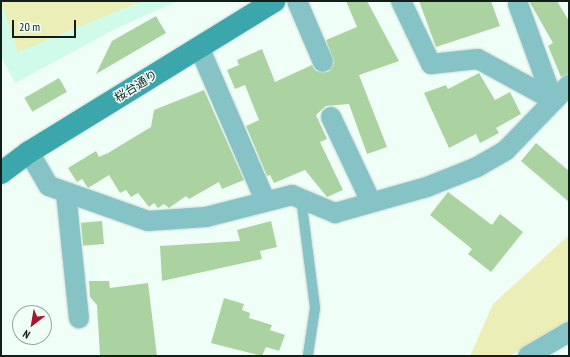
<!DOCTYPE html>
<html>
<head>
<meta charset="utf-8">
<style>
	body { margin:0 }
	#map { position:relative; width:570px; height:357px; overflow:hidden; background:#f0fef8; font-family:"PT Sans Narrow","Noto Sans JP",sans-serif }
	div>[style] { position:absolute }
	.built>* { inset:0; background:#d0fbeb }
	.green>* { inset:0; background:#ebeeb7 }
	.building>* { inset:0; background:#aad3a1; transform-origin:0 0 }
	.roads { filter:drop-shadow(0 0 1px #ccdad4) drop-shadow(0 0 1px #ccdad4) }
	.lane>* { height:10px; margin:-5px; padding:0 5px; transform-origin:5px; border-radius:5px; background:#85c3c6 }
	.street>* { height:20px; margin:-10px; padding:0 10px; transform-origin:10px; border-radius:10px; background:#85c3c6 }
	.secondary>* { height:22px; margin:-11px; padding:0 11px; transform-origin:11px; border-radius:11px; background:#3ba7ad }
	span { translate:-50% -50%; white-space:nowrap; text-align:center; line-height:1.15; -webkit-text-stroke:3px #f0fef8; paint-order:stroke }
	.street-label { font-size:12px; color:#121e1a }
	.frame { position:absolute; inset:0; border:2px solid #121e1a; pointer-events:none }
	.north { position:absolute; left:12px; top:305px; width:40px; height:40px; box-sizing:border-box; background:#f0fef8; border:1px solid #97a49f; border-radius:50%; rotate:211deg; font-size:11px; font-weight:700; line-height:16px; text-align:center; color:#121e1a }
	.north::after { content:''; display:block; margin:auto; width:14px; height:18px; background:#aa142e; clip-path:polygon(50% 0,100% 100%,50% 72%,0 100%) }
	.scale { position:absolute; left:12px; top:20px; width:64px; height:18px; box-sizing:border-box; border:2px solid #121e1a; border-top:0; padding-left:5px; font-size:12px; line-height:14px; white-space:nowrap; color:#121e1a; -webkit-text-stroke:3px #f0fef8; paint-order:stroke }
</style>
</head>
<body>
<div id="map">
	<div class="built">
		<div style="clip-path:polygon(1px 1px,178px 1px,115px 29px,15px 83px,1px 56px)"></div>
	</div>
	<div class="green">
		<div style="clip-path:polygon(1px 1px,142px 1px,18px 52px)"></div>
		<div style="clip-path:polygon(569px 235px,569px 320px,510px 356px,470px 356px,493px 304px)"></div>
	</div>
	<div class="building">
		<div style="clip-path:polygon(346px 1px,367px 1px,399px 61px,359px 75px,387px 147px,367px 154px,349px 104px,326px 106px,316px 115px,327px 139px,320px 142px,343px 190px,327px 197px,305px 170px,274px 183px,270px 175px,267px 176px,246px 126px,259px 120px,245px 85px,235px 89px,227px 70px,239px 65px,237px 60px,262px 49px,275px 82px,312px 65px,316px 71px,328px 72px,334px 63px,326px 40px,357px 27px)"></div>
		<div style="clip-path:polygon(419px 1px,491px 1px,500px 26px,436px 47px)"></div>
		<div style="clip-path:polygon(529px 1px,557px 1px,569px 21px,569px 74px,561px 77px,548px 46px,553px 43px)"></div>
		<div style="clip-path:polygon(156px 16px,166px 33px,96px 74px,112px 41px)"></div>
		<div style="clip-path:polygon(479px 73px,495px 100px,510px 92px,521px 114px,496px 128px,499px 133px,480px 143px,476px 134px,449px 148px,424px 93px,446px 85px,448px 89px)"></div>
		<div style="left:59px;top:78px;width:16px;height:40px;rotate:60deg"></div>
		<div style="clip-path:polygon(204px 90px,244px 180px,222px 189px,219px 182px,189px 199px,186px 196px,169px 208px,164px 204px,158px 208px,154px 203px,149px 207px,138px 193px,131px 197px,126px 190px,120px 193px,109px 175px,88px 188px,82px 179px,77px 182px,68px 168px,96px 151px,99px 157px,108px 153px,151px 127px,154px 110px)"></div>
		<div style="clip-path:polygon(536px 143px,569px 171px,569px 202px,521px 161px)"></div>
		<div style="clip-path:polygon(448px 192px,492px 225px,500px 214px,523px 232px,491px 272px,468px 254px,472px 249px,430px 215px)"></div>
		<div style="left:102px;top:221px;width:23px;height:21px;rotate:85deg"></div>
		<div style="clip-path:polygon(271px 221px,277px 247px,260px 251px,262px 259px,162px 281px,160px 246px,240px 241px,237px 230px)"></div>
		<div style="clip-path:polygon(89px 281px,109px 281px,110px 288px,148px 283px,157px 356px,100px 356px,97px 305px,90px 297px)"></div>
		<div style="clip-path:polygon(224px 298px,244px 304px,242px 310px,250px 313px,249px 318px,272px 325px,270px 330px,285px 335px,279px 351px,266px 347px,262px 356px,211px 343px)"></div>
	</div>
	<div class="roads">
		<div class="lane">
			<div style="left:301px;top:198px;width:111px;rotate:82.7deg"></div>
			<div style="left:315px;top:308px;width:48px;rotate:98.5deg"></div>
		</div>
		<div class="street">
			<div style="left:297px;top:1px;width:66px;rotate:66.9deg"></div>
			<div style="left:401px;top:1px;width:70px;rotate:64.5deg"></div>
			<div style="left:431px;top:64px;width:47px;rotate:-6.1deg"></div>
			<div style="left:478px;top:59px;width:85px;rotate:28.7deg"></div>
			<div style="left:518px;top:4px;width:102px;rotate:70deg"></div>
			<div style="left:199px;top:47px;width:167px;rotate:66.7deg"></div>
			<div style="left:331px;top:117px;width:94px;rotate:64.8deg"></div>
			<div style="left:29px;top:152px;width:39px;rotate:60deg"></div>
			<div style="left:49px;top:186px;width:105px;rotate:19.5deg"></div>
			<div style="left:148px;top:221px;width:58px;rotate:-3.9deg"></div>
			<div style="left:206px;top:217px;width:89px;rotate:-14.3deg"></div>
			<div style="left:292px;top:195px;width:47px;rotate:22.7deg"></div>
			<div style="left:335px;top:213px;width:96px;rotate:-15.8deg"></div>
			<div style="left:427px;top:187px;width:54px;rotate:-21.8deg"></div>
			<div style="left:477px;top:167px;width:34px;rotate:-30deg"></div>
			<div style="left:506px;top:150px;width:91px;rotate:-45.9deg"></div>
			<div style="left:66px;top:193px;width:126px;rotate:84.1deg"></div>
			<div style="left:528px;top:356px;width:48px;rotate:-30.3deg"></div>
		</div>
		<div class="secondary">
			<div style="left:1px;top:173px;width:35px;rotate:-37deg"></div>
			<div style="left:29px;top:152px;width:288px;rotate:-31.6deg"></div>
		</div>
	</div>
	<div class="street-label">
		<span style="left:136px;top:86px;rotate:-32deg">桜台通り</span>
	</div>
	<div class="frame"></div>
	<div class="north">N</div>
	<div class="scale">20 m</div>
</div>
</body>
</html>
